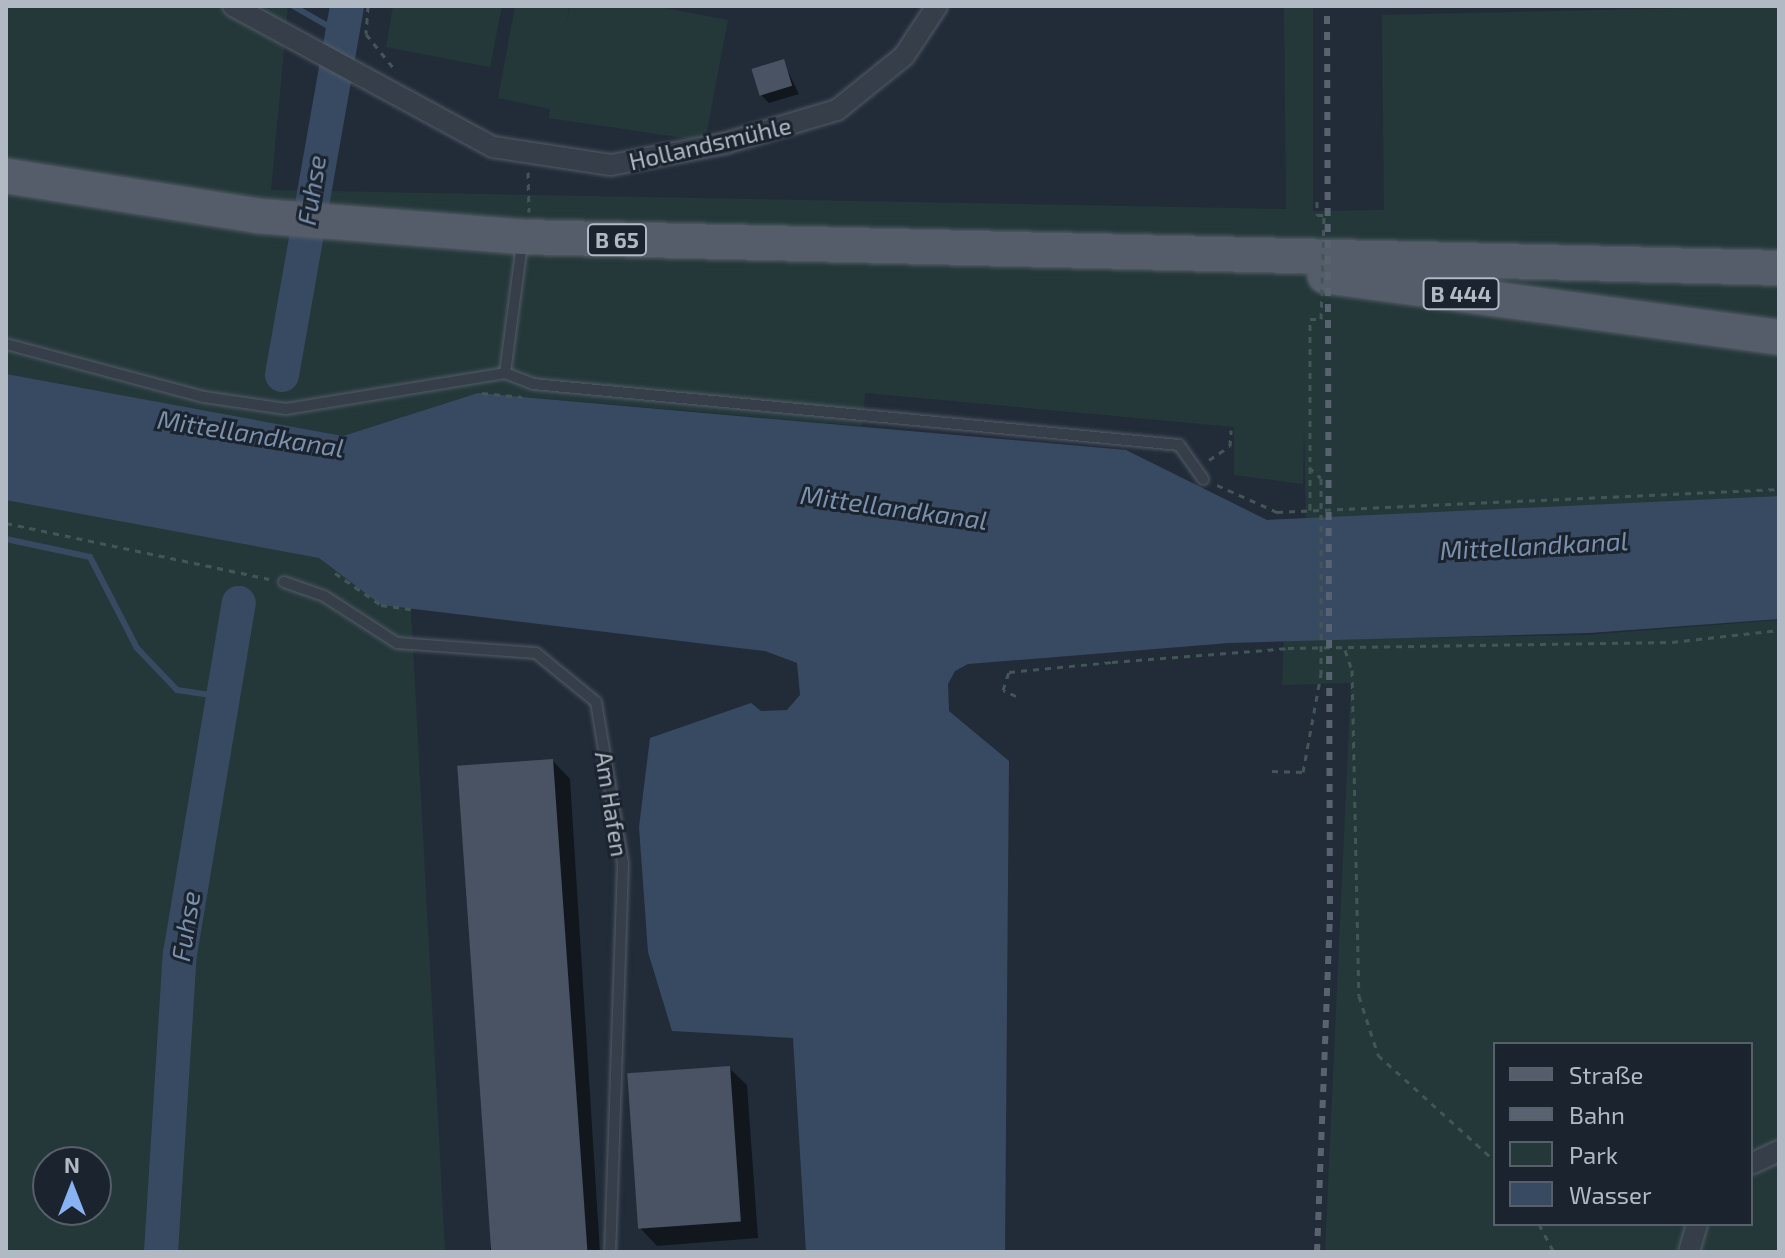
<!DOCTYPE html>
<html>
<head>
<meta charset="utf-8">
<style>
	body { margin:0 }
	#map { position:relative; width:1785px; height:1258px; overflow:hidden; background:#222c39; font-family:"Exo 2",sans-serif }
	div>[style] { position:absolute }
	.green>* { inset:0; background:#24383a }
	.water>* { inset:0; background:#384a62 }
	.shadow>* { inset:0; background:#0007 }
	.stream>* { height:6px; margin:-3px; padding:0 3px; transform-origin:3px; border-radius:3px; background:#384a62 }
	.river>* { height:34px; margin:-17px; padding:0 17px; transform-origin:17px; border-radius:17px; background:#384a62 }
	.building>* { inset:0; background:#495363; transform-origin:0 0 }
	.path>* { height:3px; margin-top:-1.5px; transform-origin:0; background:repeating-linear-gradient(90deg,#425557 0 6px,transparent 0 12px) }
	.roads { filter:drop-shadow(0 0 2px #545c67) drop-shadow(0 0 2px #545c67) }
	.service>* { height:10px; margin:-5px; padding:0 5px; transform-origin:5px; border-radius:5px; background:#363e49 }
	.minor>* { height:20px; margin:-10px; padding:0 10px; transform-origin:10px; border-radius:10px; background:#363e49 }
	.primary>* { height:34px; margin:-17px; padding:0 17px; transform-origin:17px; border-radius:17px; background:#545d69 }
	.rail>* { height:6px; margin-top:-3px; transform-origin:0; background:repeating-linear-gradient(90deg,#586270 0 8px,transparent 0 16px) }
	.path-bridge>* { height:3px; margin-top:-1.5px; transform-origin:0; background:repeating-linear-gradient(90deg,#425557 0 6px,transparent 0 12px) }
	span { translate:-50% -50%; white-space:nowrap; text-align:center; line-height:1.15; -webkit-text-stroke:6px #1b232e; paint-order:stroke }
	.shield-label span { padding:2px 6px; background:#1b232e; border:2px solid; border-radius:6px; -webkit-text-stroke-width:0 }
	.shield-label { font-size:22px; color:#b1b9c5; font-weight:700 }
	.street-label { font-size:24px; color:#b1b9c5 }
	.water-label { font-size:26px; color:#7a90ac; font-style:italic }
	.frame { position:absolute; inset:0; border:8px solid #b1b9c5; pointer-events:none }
	.legend { position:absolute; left:1493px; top:1042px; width:260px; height:184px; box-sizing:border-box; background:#1b232e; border:2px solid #575f6a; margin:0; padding:10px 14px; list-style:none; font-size:24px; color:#b1b9c5 }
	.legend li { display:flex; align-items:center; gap:16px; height:40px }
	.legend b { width:40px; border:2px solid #575f6a }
	.north { position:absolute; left:32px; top:1146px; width:80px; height:80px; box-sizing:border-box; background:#1b232e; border:2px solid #575f6a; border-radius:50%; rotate:0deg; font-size:22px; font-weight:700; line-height:32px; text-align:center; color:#b1b9c5 }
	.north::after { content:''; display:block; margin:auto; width:28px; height:36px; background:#88b3f3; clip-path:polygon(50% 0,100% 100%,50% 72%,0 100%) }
</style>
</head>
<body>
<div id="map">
	<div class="green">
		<div style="clip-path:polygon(6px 6px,288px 6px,271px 190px,1286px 209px,1284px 6px,1313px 6px,1313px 211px,1384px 210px,1382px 15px,1779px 6px,1779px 496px,1306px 520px,1304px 425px,1303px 484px,1234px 475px,1234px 427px,865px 393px,862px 426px,478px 393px,343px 436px,13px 376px,6px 374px)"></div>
		<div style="clip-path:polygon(393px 6px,502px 6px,490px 67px,386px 47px)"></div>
		<div style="clip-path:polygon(515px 6px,569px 6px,566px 26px,570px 6px,654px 6px,728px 20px,705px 141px,549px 118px,550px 109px,498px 98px)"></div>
		<div style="clip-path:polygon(evenodd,6px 498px,319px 558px,381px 605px,411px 609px,445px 1252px,6px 1252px,6px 498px,48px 1162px,96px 1162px,96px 1210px,48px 1210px,48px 1162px)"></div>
		<div style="clip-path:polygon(evenodd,1779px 620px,1779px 1252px,1325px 1252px,1351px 683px,1282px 685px,1284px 640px,1586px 635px,1779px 620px,1495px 1044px,1751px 1044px,1751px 1224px,1495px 1224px,1495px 1044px)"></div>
	</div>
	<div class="water">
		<div style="clip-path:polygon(6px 374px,343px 436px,478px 393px,1126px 450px,1267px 520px,1779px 496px,1779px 619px,1589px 633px,1229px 643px,968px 664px,955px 671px,948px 684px,949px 711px,1009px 761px,1005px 1252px,806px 1252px,793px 1038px,672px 1031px,648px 952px,639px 827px,650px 738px,751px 703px,761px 711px,787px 710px,800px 695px,797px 663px,765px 651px,381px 605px,319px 558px,6px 500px)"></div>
	</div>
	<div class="shadow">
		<div style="clip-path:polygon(783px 61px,799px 94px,769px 103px,761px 95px)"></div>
		<div style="clip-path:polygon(553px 761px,570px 779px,600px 1252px,490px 1252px)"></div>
		<div style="clip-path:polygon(729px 1068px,747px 1085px,758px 1238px,657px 1246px,640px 1228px)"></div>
	</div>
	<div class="stream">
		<div style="left:293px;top:6px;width:56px;rotate:29.7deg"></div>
		<div style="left:6px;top:539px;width:86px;rotate:12.1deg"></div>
		<div style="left:90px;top:557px;width:102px;rotate:62.7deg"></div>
		<div style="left:137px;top:648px;width:58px;rotate:46.4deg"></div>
		<div style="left:177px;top:690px;width:48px;rotate:8.5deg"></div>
	</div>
	<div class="river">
		<div style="left:282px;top:375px;width:375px;rotate:-80deg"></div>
		<div style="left:161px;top:1252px;width:299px;rotate:-86.4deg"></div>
		<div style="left:180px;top:954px;width:356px;rotate:-80.5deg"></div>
	</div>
	<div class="building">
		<div style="left:784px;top:59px;width:28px;height:34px;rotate:73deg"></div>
		<div style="left:553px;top:759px;width:494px;height:96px;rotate:86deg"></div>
		<div style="left:730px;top:1066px;width:156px;height:103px;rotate:86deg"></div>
	</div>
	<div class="path">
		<div style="left:368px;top:6px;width:28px;rotate:94deg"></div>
		<div style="left:366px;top:34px;width:48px;rotate:51deg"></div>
		<div style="left:528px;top:172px;width:40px;rotate:88.6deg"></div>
		<div style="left:1317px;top:201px;width:14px;rotate:90deg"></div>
		<div style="left:1317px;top:215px;width:7px"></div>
		<div style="left:482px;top:393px;width:40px;rotate:5.7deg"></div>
		<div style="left:1209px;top:460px;width:25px;rotate:-34deg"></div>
		<div style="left:1230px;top:446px;width:16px;rotate:-86deg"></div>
		<div style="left:1309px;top:467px;width:16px;rotate:43deg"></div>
		<div style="left:1217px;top:485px;width:66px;rotate:24.2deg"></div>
		<div style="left:1277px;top:512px;width:503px;rotate:-2.62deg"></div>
		<div style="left:1310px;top:510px;width:191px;rotate:-90deg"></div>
		<div style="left:1310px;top:319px;width:11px"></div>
		<div style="left:6px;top:523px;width:269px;rotate:12deg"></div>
		<div style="left:335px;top:573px;width:56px;rotate:34.8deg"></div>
		<div style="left:381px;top:605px;width:30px;rotate:8deg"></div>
		<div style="left:1345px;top:650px;width:21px;rotate:71deg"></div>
		<div style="left:1352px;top:670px;width:326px;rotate:88.8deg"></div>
		<div style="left:1359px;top:996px;width:62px;rotate:72.1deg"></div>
		<div style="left:1378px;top:1055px;width:158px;rotate:42.2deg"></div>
		<div style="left:1016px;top:696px;width:14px;rotate:-155deg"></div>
		<div style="left:1003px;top:690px;width:19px;rotate:-72deg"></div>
		<div style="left:1009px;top:672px;width:103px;rotate:-5.5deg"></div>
		<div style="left:1112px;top:662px;width:177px;rotate:-4.5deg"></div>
		<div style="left:1288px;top:648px;width:384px;rotate:-0.9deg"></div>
		<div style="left:1672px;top:642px;width:108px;rotate:-6.4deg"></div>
		<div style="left:1272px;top:771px;width:31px;rotate:2deg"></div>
		<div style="left:1303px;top:772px;width:100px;rotate:-79.6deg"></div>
		<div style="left:1539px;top:1224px;width:32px;rotate:62deg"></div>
	</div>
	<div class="roads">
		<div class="service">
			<div style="left:6px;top:344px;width:205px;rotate:15deg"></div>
			<div style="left:204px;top:397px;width:83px;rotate:8.3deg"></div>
			<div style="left:286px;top:409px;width:222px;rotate:-9.3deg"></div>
			<div style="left:505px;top:373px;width:30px;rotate:21deg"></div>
			<div style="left:533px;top:384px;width:649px;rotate:5.39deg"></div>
			<div style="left:1179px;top:445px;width:42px;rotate:54.8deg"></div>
			<div style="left:505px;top:373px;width:131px;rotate:-82.5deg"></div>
			<div style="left:284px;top:582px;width:42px;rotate:19.3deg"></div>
			<div style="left:324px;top:596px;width:87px;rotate:32.8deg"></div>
			<div style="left:397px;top:643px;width:139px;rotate:4.1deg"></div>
			<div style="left:536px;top:653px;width:77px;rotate:39.2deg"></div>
			<div style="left:596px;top:702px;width:164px;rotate:80.5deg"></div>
			<div style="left:623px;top:864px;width:388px;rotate:91.9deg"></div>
		</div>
		<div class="minor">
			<div style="left:233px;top:6px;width:296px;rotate:28.5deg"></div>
			<div style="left:493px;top:147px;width:119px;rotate:8.7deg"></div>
			<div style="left:611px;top:165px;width:117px;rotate:-10.8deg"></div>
			<div style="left:726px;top:143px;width:116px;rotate:-16.6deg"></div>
			<div style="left:837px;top:110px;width:86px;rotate:-38.9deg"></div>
			<div style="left:904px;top:56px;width:60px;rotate:-56.6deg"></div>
			<div style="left:1751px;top:1164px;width:31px;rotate:-25deg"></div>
			<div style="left:1689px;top:1252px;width:29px;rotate:-74deg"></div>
		</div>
		<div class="primary">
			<div style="left:6px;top:176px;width:255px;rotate:9deg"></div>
			<div style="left:258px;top:216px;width:266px;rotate:4.5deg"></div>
			<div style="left:523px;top:237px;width:1256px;rotate:1.41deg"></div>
			<div style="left:1325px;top:276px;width:458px;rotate:7.7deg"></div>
		</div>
	</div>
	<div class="rail">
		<div style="left:1317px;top:1252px;width:332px;rotate:-87.8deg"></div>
		<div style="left:1330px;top:920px;width:914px;rotate:-90.19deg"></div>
	</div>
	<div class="path-bridge">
		<div style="left:1321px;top:319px;width:104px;rotate:-88.3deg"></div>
		<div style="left:1321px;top:478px;width:196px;rotate:90deg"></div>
	</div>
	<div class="shield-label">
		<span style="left:617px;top:240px">B 65</span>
		<span style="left:1461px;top:294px">B 444</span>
	</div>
	<div class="street-label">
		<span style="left:710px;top:143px;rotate:-13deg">Hollandsmühle</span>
		<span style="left:612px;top:804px;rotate:81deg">Am Hafen</span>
	</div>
	<div class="water-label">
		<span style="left:311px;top:190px;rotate:-81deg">Fuhse</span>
		<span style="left:251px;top:433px;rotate:9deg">Mittellandkanal</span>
		<span style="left:894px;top:507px;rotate:8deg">Mittellandkanal</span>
		<span style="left:1534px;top:545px;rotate:-3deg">Mittellandkanal</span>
		<span style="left:185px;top:926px;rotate:-81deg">Fuhse</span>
	</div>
	<div class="frame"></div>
	<ul class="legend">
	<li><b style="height:10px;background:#545d69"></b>Straße</li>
	<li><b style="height:10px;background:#586270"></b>Bahn</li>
	<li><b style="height:22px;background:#24383a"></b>Park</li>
	<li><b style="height:22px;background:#384a62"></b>Wasser</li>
	</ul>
	<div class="north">N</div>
</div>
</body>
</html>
